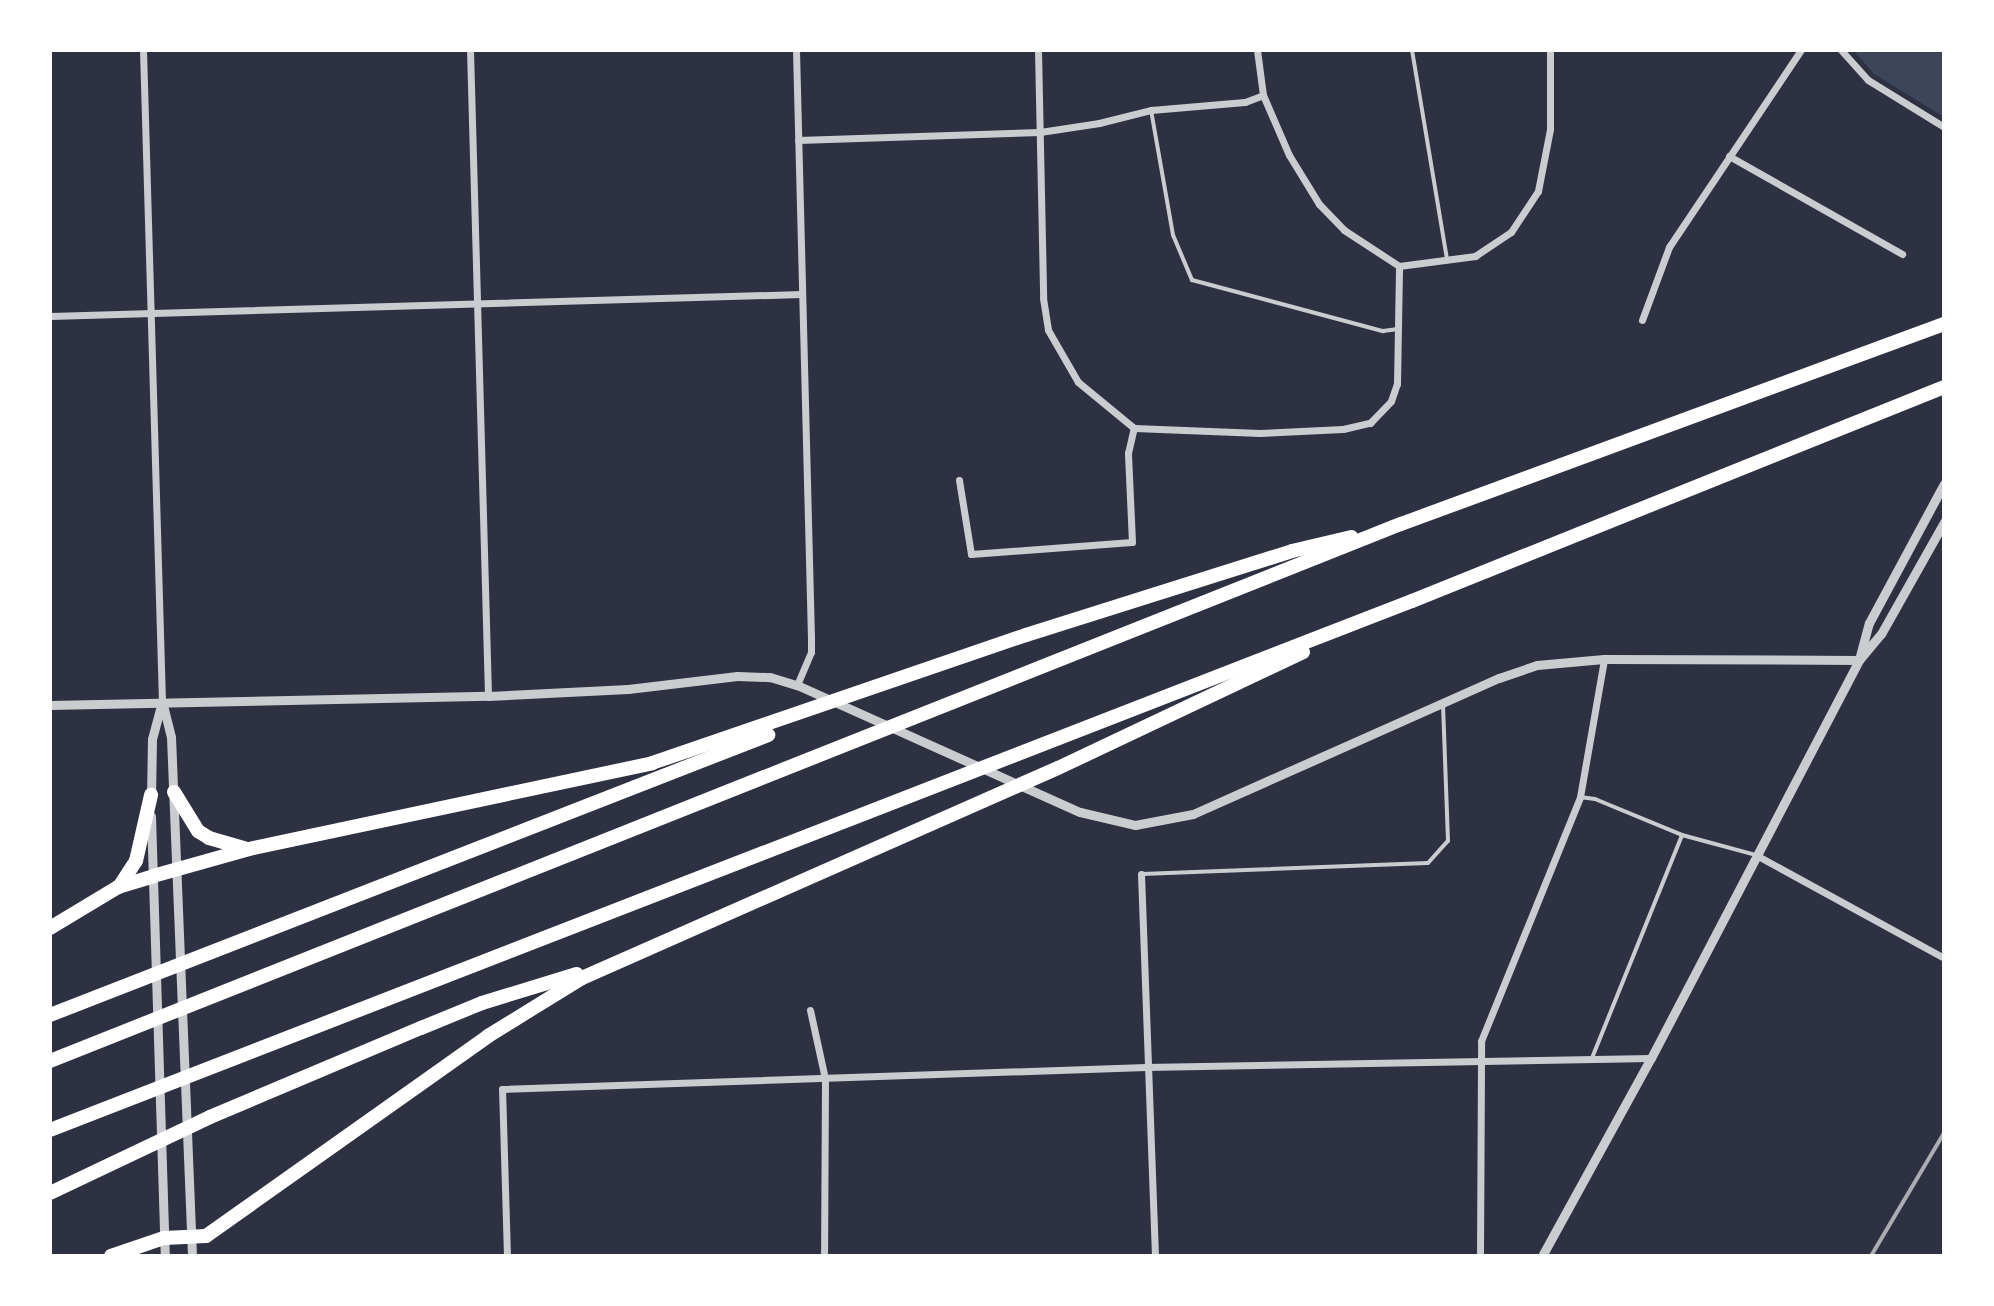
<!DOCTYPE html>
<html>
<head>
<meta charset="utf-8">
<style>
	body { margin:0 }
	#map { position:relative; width:1994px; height:1306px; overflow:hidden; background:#2d3142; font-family:"Open Sans",sans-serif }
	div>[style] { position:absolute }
	.green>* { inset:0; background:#3c4559 }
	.service>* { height:4px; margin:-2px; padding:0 2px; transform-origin:2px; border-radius:2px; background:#caccd0 }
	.minor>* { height:7px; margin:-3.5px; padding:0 3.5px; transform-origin:3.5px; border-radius:3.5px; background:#caccd0 }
	.tertiary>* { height:9px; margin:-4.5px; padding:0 4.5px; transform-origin:4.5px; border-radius:4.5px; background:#caccd0 }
	.motorway>* { height:14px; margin:-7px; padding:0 7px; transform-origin:7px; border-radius:7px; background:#fff }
	.rail>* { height:4px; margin:-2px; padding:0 2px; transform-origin:2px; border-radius:2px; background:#abadb3 }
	span { translate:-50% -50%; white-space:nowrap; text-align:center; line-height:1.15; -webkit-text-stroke:8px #fff; paint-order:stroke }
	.frame { position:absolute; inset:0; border:52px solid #fff; pointer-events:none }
</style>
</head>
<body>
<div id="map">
	<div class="green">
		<div style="clip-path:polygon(1853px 50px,1944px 50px,1944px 117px,1874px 74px)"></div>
	</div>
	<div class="service">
		<div style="left:1412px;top:50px;width:212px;rotate:80.5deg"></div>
		<div style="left:1151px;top:110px;width:127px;rotate:80deg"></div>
		<div style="left:1173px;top:235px;width:49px;rotate:67.1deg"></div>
		<div style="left:1192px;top:280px;width:198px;rotate:15deg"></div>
		<div style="left:1383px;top:331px;width:15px;rotate:-8deg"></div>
		<div style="left:1580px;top:797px;width:15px;rotate:8deg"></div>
		<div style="left:1595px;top:799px;width:94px;rotate:22.5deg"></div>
		<div style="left:1682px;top:835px;width:77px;rotate:15.1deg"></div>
		<div style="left:1142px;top:874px;width:286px;rotate:-2.2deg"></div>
		<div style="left:1428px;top:863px;width:30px;rotate:-48deg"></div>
		<div style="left:1448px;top:841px;width:135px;rotate:-92.1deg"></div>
		<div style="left:1592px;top:1058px;width:240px;rotate:-68deg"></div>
	</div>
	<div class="minor">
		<div style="left:143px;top:50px;width:651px;rotate:88.33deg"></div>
		<div style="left:470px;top:50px;width:646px;rotate:88.4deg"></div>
		<div style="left:796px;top:50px;width:589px;rotate:88.54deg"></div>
		<div style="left:811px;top:639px;width:13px;rotate:90deg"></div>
		<div style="left:811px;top:652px;width:36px;rotate:113deg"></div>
		<div style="left:1038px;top:50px;width:248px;rotate:88.8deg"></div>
		<div style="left:1043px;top:298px;width:32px;rotate:81deg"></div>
		<div style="left:1048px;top:330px;width:60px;rotate:60deg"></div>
		<div style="left:1078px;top:382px;width:72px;rotate:39.4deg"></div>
		<div style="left:1257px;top:50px;width:45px;rotate:82.4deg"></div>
		<div style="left:1263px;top:95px;width:65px;rotate:66.6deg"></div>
		<div style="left:1289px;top:155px;width:57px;rotate:58.5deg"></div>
		<div style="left:1319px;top:204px;width:36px;rotate:46deg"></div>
		<div style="left:1344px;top:230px;width:66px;rotate:33.2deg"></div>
		<div style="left:1399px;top:266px;width:77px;rotate:-7.5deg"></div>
		<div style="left:1475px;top:256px;width:43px;rotate:-33.7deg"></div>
		<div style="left:1511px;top:232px;width:49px;rotate:-56.6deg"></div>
		<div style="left:1538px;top:191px;width:63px;rotate:-79deg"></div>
		<div style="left:1550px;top:129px;width:79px;rotate:-90deg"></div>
		<div style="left:1841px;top:50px;width:40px;rotate:48deg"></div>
		<div style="left:1868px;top:80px;width:89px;rotate:31.7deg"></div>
		<div style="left:798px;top:140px;width:242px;rotate:-1.9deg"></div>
		<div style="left:1040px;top:132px;width:60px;rotate:-8.7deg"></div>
		<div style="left:1099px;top:123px;width:54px;rotate:-14deg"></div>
		<div style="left:1151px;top:110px;width:94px;rotate:-4.9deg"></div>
		<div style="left:1245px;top:102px;width:19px;rotate:-21deg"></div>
		<div style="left:1729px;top:156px;width:199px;rotate:29.5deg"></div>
		<div style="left:50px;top:316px;width:752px;rotate:-1.68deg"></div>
		<div style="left:1642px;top:320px;width:78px;rotate:-69.7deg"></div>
		<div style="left:1669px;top:247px;width:237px;rotate:-56.2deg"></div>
		<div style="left:1134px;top:428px;width:126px;rotate:2.3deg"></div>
		<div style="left:1260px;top:433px;width:83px;rotate:-2.8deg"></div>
		<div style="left:1343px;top:429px;width:28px;rotate:-13deg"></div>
		<div style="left:1370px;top:423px;width:30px;rotate:-46deg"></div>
		<div style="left:1391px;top:401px;width:18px;rotate:-71deg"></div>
		<div style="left:1397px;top:384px;width:118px;rotate:-89deg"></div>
		<div style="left:959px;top:480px;width:75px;rotate:80.8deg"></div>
		<div style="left:971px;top:554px;width:161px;rotate:-4.3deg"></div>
		<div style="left:1132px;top:542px;width:89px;rotate:-92.6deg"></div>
		<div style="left:1128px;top:453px;width:26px;rotate:-77deg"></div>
		<div style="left:1756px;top:855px;width:214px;rotate:28.7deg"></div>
		<div style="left:1141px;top:874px;width:382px;rotate:87.9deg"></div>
		<div style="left:810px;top:1010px;width:71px;rotate:77.7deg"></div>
		<div style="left:825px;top:1079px;width:177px;rotate:90.3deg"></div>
		<div style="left:507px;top:1256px;width:167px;rotate:-91.7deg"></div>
		<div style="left:502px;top:1089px;width:644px;rotate:-1.96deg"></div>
		<div style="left:1146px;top:1067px;width:505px;rotate:-1.02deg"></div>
		<div style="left:1480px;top:1256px;width:215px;rotate:-89.7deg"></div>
		<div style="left:1481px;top:1041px;width:263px;rotate:-67.9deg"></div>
		<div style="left:1580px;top:797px;width:140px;rotate:-80.1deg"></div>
	</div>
	<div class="tertiary">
		<div style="left:1860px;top:656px;width:34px;rotate:-75deg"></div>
		<div style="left:1869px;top:623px;width:158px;rotate:-61.7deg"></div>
		<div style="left:162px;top:701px;width:37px;rotate:76deg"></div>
		<div style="left:171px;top:737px;width:519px;rotate:87.68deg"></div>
		<div style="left:50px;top:705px;width:438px;rotate:-1.2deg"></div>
		<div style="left:488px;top:696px;width:140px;rotate:-2.9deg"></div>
		<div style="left:628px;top:689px;width:110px;rotate:-6.8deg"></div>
		<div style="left:737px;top:676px;width:33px;rotate:2deg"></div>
		<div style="left:770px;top:677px;width:28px;rotate:17deg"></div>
		<div style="left:797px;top:685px;width:310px;rotate:24.2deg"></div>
		<div style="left:1080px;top:812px;width:57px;rotate:13.3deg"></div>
		<div style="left:1135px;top:825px;width:59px;rotate:-10.7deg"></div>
		<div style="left:1193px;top:814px;width:335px;rotate:-24deg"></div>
		<div style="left:1499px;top:678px;width:40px;rotate:-18.9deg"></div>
		<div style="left:1537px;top:665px;width:67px;rotate:-5.1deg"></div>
		<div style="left:1604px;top:659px;width:255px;rotate:0.2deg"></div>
		<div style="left:151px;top:801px;width:62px;rotate:-89.1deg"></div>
		<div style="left:152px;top:739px;width:35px;rotate:-75deg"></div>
		<div style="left:151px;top:816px;width:440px;rotate:88.2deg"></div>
		<div style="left:1542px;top:1256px;width:226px;rotate:-61.2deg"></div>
		<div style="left:1651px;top:1058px;width:449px;rotate:-62.4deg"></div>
		<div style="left:1859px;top:660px;width:34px;rotate:-50deg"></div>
		<div style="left:1881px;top:634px;width:129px;rotate:-60.6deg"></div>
	</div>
	<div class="motorway">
		<div style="left:174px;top:792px;width:46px;rotate:58.4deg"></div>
		<div style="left:198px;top:831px;width:13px;rotate:32deg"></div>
		<div style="left:209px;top:838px;width:37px;rotate:16deg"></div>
		<div style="left:119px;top:887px;width:31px;rotate:-57deg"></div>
		<div style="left:136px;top:861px;width:68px;rotate:-77.2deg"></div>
		<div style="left:50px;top:928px;width:79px;rotate:-31.1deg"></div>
		<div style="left:118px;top:887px;width:37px;rotate:-17deg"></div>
		<div style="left:153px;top:876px;width:100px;rotate:-15.7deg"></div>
		<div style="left:249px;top:849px;width:412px;rotate:-12deg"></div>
		<div style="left:652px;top:763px;width:395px;rotate:-18.9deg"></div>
		<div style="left:1026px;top:635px;width:279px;rotate:-17.5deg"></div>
		<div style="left:1292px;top:551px;width:61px;rotate:-13.3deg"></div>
		<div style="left:50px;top:1015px;width:771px;rotate:-21.3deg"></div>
		<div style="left:50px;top:1061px;width:1454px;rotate:-21.68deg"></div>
		<div style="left:1401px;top:524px;width:579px;rotate:-20.22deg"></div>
		<div style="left:50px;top:1130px;width:1461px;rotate:-21.23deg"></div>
		<div style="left:1412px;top:601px;width:573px;rotate:-21.91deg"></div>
		<div style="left:50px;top:1193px;width:177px;rotate:-25.4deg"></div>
		<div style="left:210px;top:1117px;width:229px;rotate:-22.9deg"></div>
		<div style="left:421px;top:1028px;width:66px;rotate:-22.3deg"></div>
		<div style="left:482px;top:1003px;width:99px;rotate:-17deg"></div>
		<div style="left:111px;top:1256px;width:56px;rotate:-18.8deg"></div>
		<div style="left:164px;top:1238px;width:42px;rotate:-2.7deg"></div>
		<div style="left:206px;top:1236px;width:346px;rotate:-35.3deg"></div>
		<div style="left:488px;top:1036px;width:110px;rotate:-31.7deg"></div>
		<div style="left:582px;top:978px;width:520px;rotate:-23.81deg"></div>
		<div style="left:1058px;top:768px;width:271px;rotate:-25.3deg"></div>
	</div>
	<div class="rail">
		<div style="left:1871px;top:1256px;width:143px;rotate:-59.3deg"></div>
	</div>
	<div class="frame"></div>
</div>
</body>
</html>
